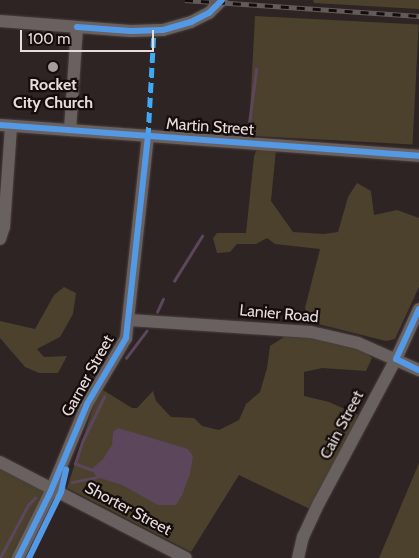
<!DOCTYPE html>
<html>
<head>
<meta charset="utf-8">
<style>
	body { margin:0 }
	#map { position:relative; width:419px; height:558px; overflow:hidden; background:#2e2423; font-family:Cabin,sans-serif }
	div>[style] { position:absolute }
	.green>* { inset:0; background:#4b412d; transform-origin:0 0 }
	.water>* { inset:0; background:#5c465c }
	.stream>* { height:2.5px; margin:-1.25px; padding:0 1.25px; transform-origin:1.25px; border-radius:1.25px; background:#5c465c }
	.roads { filter:drop-shadow(0 0 1px #483f3e) drop-shadow(0 0 1px #483f3e) }
	.minor>* { height:12px; margin:-6px; padding:0 6px; transform-origin:6px; border-radius:6px; background:#69615f }
	.rail>* { height:4.5px; margin-top:-2.25px; transform-origin:0; background:repeating-linear-gradient(90deg,#140d0c 0 8px,#635b5a 0 16px); box-sizing:border-box; border-block:1px solid #635b5a }
	.quiet>* { height:5px; margin-top:-2.5px; transform-origin:0; background:repeating-linear-gradient(90deg,#3fa9f5 0 10px,transparent 0 15px) }
	.cycleway>* { height:6px; margin:-3px; padding:0 3px; transform-origin:3px; border-radius:3px; background:#5399e6 }
	.dots>* { width:14px; height:14px; translate:-50% -50%; box-sizing:border-box; border:2px solid #140d0c; border-radius:50% }
	span { translate:-50% -50%; white-space:nowrap; text-align:center; line-height:1.15; -webkit-text-stroke:4.5px #140d0c; paint-order:stroke }
	.poi-label { font-size:16px; color:#e8dcdb; font-weight:700 }
	.street-label { font-size:16px; color:#e8dcdb }
	.scale { position:absolute; left:20px; top:30px; width:134px; height:22px; box-sizing:border-box; border:2px solid #e8dcdb; border-top:0; padding-left:6px; font-size:15px; line-height:18px; white-space:nowrap; color:#e8dcdb; -webkit-text-stroke:4px #140d0c; paint-order:stroke }
</style>
</head>
<body>
<div id="map">
	<div class="green">
		<div style="clip-path:polygon(313px 0,419px 0,419px 9px,314px 3px)"></div>
		<div style="left:255px;top:16px;width:164px;height:120px;rotate:3deg"></div>
		<div style="clip-path:polygon(257px 149px,276px 150px,271px 201px,293px 232px,324px 234px,338px 232px,348px 197px,357px 183px,371px 191px,374px 215px,397px 210px,419px 218px,419px 287px,395px 339px,386px 341px,310px 322px,305px 308px,320px 249px,275px 244px,267px 238px,256px 244px,237px 244px,230px 252px,217px 253px,213px 238px,217px 233px,246px 233px,254px 156px)"></div>
		<div style="clip-path:polygon(64px 287px,76px 293px,73px 314px,60px 337px,37px 349px,44px 357px,67px 356px,58px 373px,39px 373px,25px 367px,0 338px,0 321px,35px 329px,54px 295px)"></div>
		<div style="clip-path:polygon(284px 337px,311px 338px,361px 348px,372px 358px,366px 371px,322px 368px,304px 372px,304px 396px,329px 402px,358px 415px,344px 450px,310px 509px,239px 475px,191px 552px,67px 488px,95px 401px,103px 390px,132px 408px,137px 408px,153px 391px,156px 401px,171px 417px,194px 418px,202px 426px,219px 430px,239px 420px,246px 404px,260px 392px,267px 368px,270px 346px)"></div>
		<div style="clip-path:polygon(419px 463px,419px 558px,379px 558px)"></div>
		<div style="clip-path:polygon(0 468px,50px 493px,18px 558px,0 558px)"></div>
	</div>
	<div class="water">
		<div style="clip-path:polygon(118px 428px,188px 449px,193px 456px,190px 474px,182px 495px,176px 505px,158px 505px,122px 485px,97px 477px,91px 470px,103px 459px,112px 445px,113px 432px)"></div>
	</div>
	<div class="stream">
		<div style="left:248px;top:131px;width:62px;rotate:-82.5deg"></div>
		<div style="left:174px;top:281px;width:53px;rotate:-58.1deg"></div>
		<div style="left:157px;top:312px;width:14px;rotate:-65deg"></div>
		<div style="left:126px;top:358px;width:34px;rotate:-53deg"></div>
		<div style="left:91px;top:470px;width:17px;rotate:-159deg"></div>
		<div style="left:75px;top:464px;width:25px;rotate:-72deg"></div>
		<div style="left:83px;top:440px;width:48px;rotate:-64deg"></div>
		<div style="left:72px;top:482px;width:25px;rotate:-11deg"></div>
		<div style="left:0;top:558px;width:60px;rotate:-62.2deg"></div>
		<div style="left:28px;top:505px;width:10px;rotate:-45deg"></div>
	</div>
	<div class="roads">
		<div class="minor">
			<div style="left:0;top:21px;width:131px;rotate:4.4deg"></div>
			<div style="left:131px;top:31px;width:32px;rotate:-2deg"></div>
			<div style="left:163px;top:30px;width:29px;rotate:-16deg"></div>
			<div style="left:191px;top:22px;width:20px;rotate:-27deg"></div>
			<div style="left:209px;top:13px;width:18px;rotate:-45deg"></div>
			<div style="left:0;top:125px;width:420px;rotate:4.2deg"></div>
			<div style="left:70px;top:130px;width:103px;rotate:-86.1deg"></div>
			<div style="left:0;top:239px;width:13px;rotate:-72deg"></div>
			<div style="left:4px;top:227px;width:101px;rotate:-86deg"></div>
			<div style="left:129px;top:320px;width:182px;rotate:3.8deg"></div>
			<div style="left:311px;top:332px;width:48px;rotate:13.2deg"></div>
			<div style="left:358px;top:343px;width:67px;rotate:23.9deg"></div>
			<div style="left:0;top:462px;width:209px;rotate:27.3deg"></div>
			<div style="left:18px;top:558px;width:72px;rotate:-63.8deg"></div>
			<div style="left:50px;top:493px;width:96px;rotate:-67.4deg"></div>
			<div style="left:87px;top:404px;width:77px;rotate:-59.4deg"></div>
			<div style="left:126px;top:338px;width:202px;rotate:-83.8deg"></div>
			<div style="left:298px;top:558px;width:22px;rotate:-77deg"></div>
			<div style="left:303px;top:537px;width:38px;rotate:-65deg"></div>
			<div style="left:319px;top:503px;width:163px;rotate:-61.9deg"></div>
			<div style="left:396px;top:359px;width:55px;rotate:-65.3deg"></div>
		</div>
	</div>
	<div class="rail">
		<div style="left:185px;top:0;width:235px;rotate:3.9deg"></div>
	</div>
	<div class="quiet">
		<div style="left:148px;top:137px;width:106px;rotate:-86.8deg"></div>
	</div>
	<div class="cycleway">
		<div style="left:77px;top:27px;width:54px;rotate:4.2deg"></div>
		<div style="left:131px;top:31px;width:32px;rotate:-2deg"></div>
		<div style="left:163px;top:30px;width:29px;rotate:-16deg"></div>
		<div style="left:191px;top:22px;width:20px;rotate:-27deg"></div>
		<div style="left:209px;top:13px;width:18px;rotate:-45deg"></div>
		<div style="left:0;top:125px;width:420px;rotate:4.2deg"></div>
		<div style="left:419px;top:309px;width:55px;rotate:114.7deg"></div>
		<div style="left:396px;top:359px;width:25px;rotate:26deg"></div>
		<div style="left:18px;top:558px;width:72px;rotate:-63.8deg"></div>
		<div style="left:50px;top:493px;width:96px;rotate:-67.4deg"></div>
		<div style="left:87px;top:404px;width:77px;rotate:-59.4deg"></div>
		<div style="left:126px;top:338px;width:202px;rotate:-83.8deg"></div>
		<div style="left:29px;top:558px;width:73px;rotate:-64.1deg"></div>
		<div style="left:61px;top:492px;width:23px;rotate:-77deg"></div>
	</div>
	<div class="dots">
		<div style="left:53px;top:67px;background:#a79c9b"></div>
	</div>
	<div class="poi-label">
		<span style="left:53px;top:94px">Rocket<br>City Church</span>
	</div>
	<div class="street-label">
		<span style="left:210px;top:127px;rotate:4deg">Martin Street</span>
		<span style="left:279px;top:314px;rotate:5deg">Lanier Road</span>
		<span style="left:88px;top:376px;rotate:-61deg">Garner Street</span>
		<span style="left:342px;top:425px;rotate:-62deg">Cain Street</span>
		<span style="left:128px;top:509px;rotate:28deg">Shorter Street</span>
	</div>
	<div class="scale">100 m</div>
</div>
</body>
</html>
